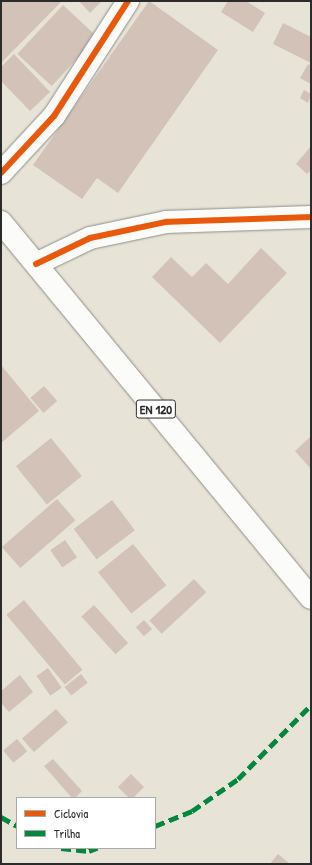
<!DOCTYPE html>
<html>
<head>
<meta charset="utf-8">
<style>
	body { margin:0 }
	#map { position:relative; width:312px; height:865px; overflow:hidden; background:#e7e4d7; font-family:"Patrick Hand",sans-serif }
	div>[style] { position:absolute }
	.building>* { inset:0; background:#d2c2b8; transform-origin:0 0 }
	.roads { filter:drop-shadow(0 0 1px #8f8e87) drop-shadow(0 0 1px #8f8e87) }
	.minor>* { height:22px; margin:-11px; padding:0 11px; transform-origin:11px; border-radius:11px; background:#fbfbf9 }
	.major>* { height:22px; margin:-11px; padding:0 11px; transform-origin:11px; border-radius:11px; background:#fbfbf9 }
	.quiet>* { height:5px; margin-top:-2.5px; transform-origin:0; background:repeating-linear-gradient(90deg,#00873e 0 10px,transparent 0 15px) }
	.cycleway>* { height:6px; margin:-3px; padding:0 3px; transform-origin:3px; border-radius:3px; background:#e8590c }
	span { translate:-50% -50%; white-space:nowrap; text-align:center; line-height:1.15; -webkit-text-stroke:3px #fff; paint-order:stroke }
	.shield-label span { padding:1px 3px; background:#fff; border:1px solid; border-radius:3px; -webkit-text-stroke-width:0 }
	.shield-label { font-size:13px; color:#2b2b2b; font-weight:700 }
	.frame { position:absolute; inset:0; border:2px solid #2b2b2b; pointer-events:none }
	.legend { position:absolute; left:16px; top:797px; width:140px; height:52px; box-sizing:border-box; background:#fff; border:1px solid #aaa; margin:0; padding:5px 7px; list-style:none; font-size:12px; color:#2b2b2b }
	.legend li { display:flex; align-items:center; gap:8px; height:20px }
	.legend b { width:20px; border:1px solid #aaa }
</style>
</head>
<body>
<div id="map">
	<div class="building">
		<div style="clip-path:polygon(1px 1px,62px 1px,1px 63px)"></div>
		<div style="clip-path:polygon(79px 1px,102px 1px,90px 13px)"></div>
		<div style="clip-path:polygon(149px 1px,218px 50px,118px 193px,97px 178px,82px 199px,33px 165px)"></div>
		<div style="clip-path:polygon(228px 1px,246px 1px,265px 13px,253px 32px,221px 12px)"></div>
		<div style="left:63px;top:5px;width:47px;height:67px;rotate:43deg"></div>
		<div style="clip-path:polygon(283px 23px,311px 37px,311px 63px,273px 44px)"></div>
		<div style="clip-path:polygon(14px 54px,50px 92px,30px 111px,1px 81px,1px 67px)"></div>
		<div style="clip-path:polygon(308px 64px,311px 66px,311px 84px,300px 78px)"></div>
		<div style="clip-path:polygon(304px 90px,311px 94px,308px 103px,300px 98px)"></div>
		<div style="clip-path:polygon(311px 146px,311px 170px,307px 174px,296px 164px)"></div>
		<div style="clip-path:polygon(261px 248px,287px 273px,220px 343px,152px 277px,171px 257px,192px 277px,206px 263px,228px 284px)"></div>
		<div style="clip-path:polygon(1px 365px,39px 411px,1px 443px)"></div>
		<div style="left:44px;top:386px;width:20px;height:18px;rotate:49deg"></div>
		<div style="clip-path:polygon(311px 436px,311px 469px,295px 451px)"></div>
		<div style="left:51px;top:438px;width:49px;height:45px;rotate:51deg"></div>
		<div style="left:57px;top:499px;width:28px;height:73px;rotate:49deg"></div>
		<div style="left:112px;top:500px;width:38px;height:48px;rotate:53deg"></div>
		<div style="left:65px;top:540px;width:21px;height:18px;rotate:55deg"></div>
		<div style="left:133px;top:544px;width:53px;height:45px;rotate:51deg"></div>
		<div style="left:194px;top:579px;width:18px;height:61px;rotate:47deg"></div>
		<div style="left:24px;top:600px;width:91px;height:23px;rotate:50deg"></div>
		<div style="left:94px;top:605px;width:51px;height:17px;rotate:48deg"></div>
		<div style="left:144px;top:620px;width:12px;height:11px;rotate:48deg"></div>
		<div style="left:48px;top:668px;width:24px;height:14px;rotate:55deg"></div>
		<div style="left:81px;top:674px;width:11px;height:21px;rotate:52deg"></div>
		<div style="clip-path:polygon(20px 675px,33px 692px,9px 712px,1px 703px,1px 691px)"></div>
		<div style="left:56px;top:709px;width:18px;height:45px;rotate:49deg"></div>
		<div style="left:17px;top:739px;width:16px;height:18px;rotate:50deg"></div>
		<div style="clip-path:polygon(53px 759px,82px 791px,75px 798px,72px 798px,44px 766px)"></div>
		<div style="clip-path:polygon(131px 774px,144px 787px,133px 798px,129px 798px,118px 787px)"></div>
		<div style="clip-path:polygon(278px 854px,290px 864px,270px 864px)"></div>
	</div>
	<div class="roads">
		<div class="minor">
			<div style="left:1px;top:173px;width:78px;rotate:-47.1deg"></div>
			<div style="left:54px;top:116px;width:137px;rotate:-57.2deg"></div>
			<div style="left:36px;top:264px;width:60px;rotate:-25.7deg"></div>
			<div style="left:90px;top:238px;width:78px;rotate:-11.9deg"></div>
			<div style="left:166px;top:222px;width:145px;rotate:-2deg"></div>
		</div>
		<div class="major">
			<div style="left:1px;top:222px;width:487px;rotate:50.5deg"></div>
		</div>
	</div>
	<div class="quiet">
		<div style="left:1px;top:817px;width:18px;rotate:29deg"></div>
		<div style="left:155px;top:826px;width:40px;rotate:-22deg"></div>
		<div style="left:192px;top:811px;width:56px;rotate:-34.8deg"></div>
		<div style="left:238px;top:779px;width:104px;rotate:-45.4deg"></div>
		<div style="left:61px;top:848px;width:28px;rotate:6deg"></div>
		<div style="left:89px;top:851px;width:9px;rotate:-21deg"></div>
	</div>
	<div class="cycleway">
		<div style="left:1px;top:173px;width:78px;rotate:-47.1deg"></div>
		<div style="left:54px;top:116px;width:137px;rotate:-57.2deg"></div>
		<div style="left:36px;top:264px;width:60px;rotate:-25.7deg"></div>
		<div style="left:90px;top:238px;width:78px;rotate:-11.9deg"></div>
		<div style="left:166px;top:222px;width:145px;rotate:-2deg"></div>
	</div>
	<div class="shield-label">
		<span style="left:156px;top:409px">EN 120</span>
	</div>
	<div class="frame"></div>
	<ul class="legend">
	<li><b style="height:5px;background:#e8590c"></b>Ciclovia</li>
	<li><b style="height:5px;background:#00873e"></b>Trilha</li>
	</ul>
</div>
</body>
</html>
